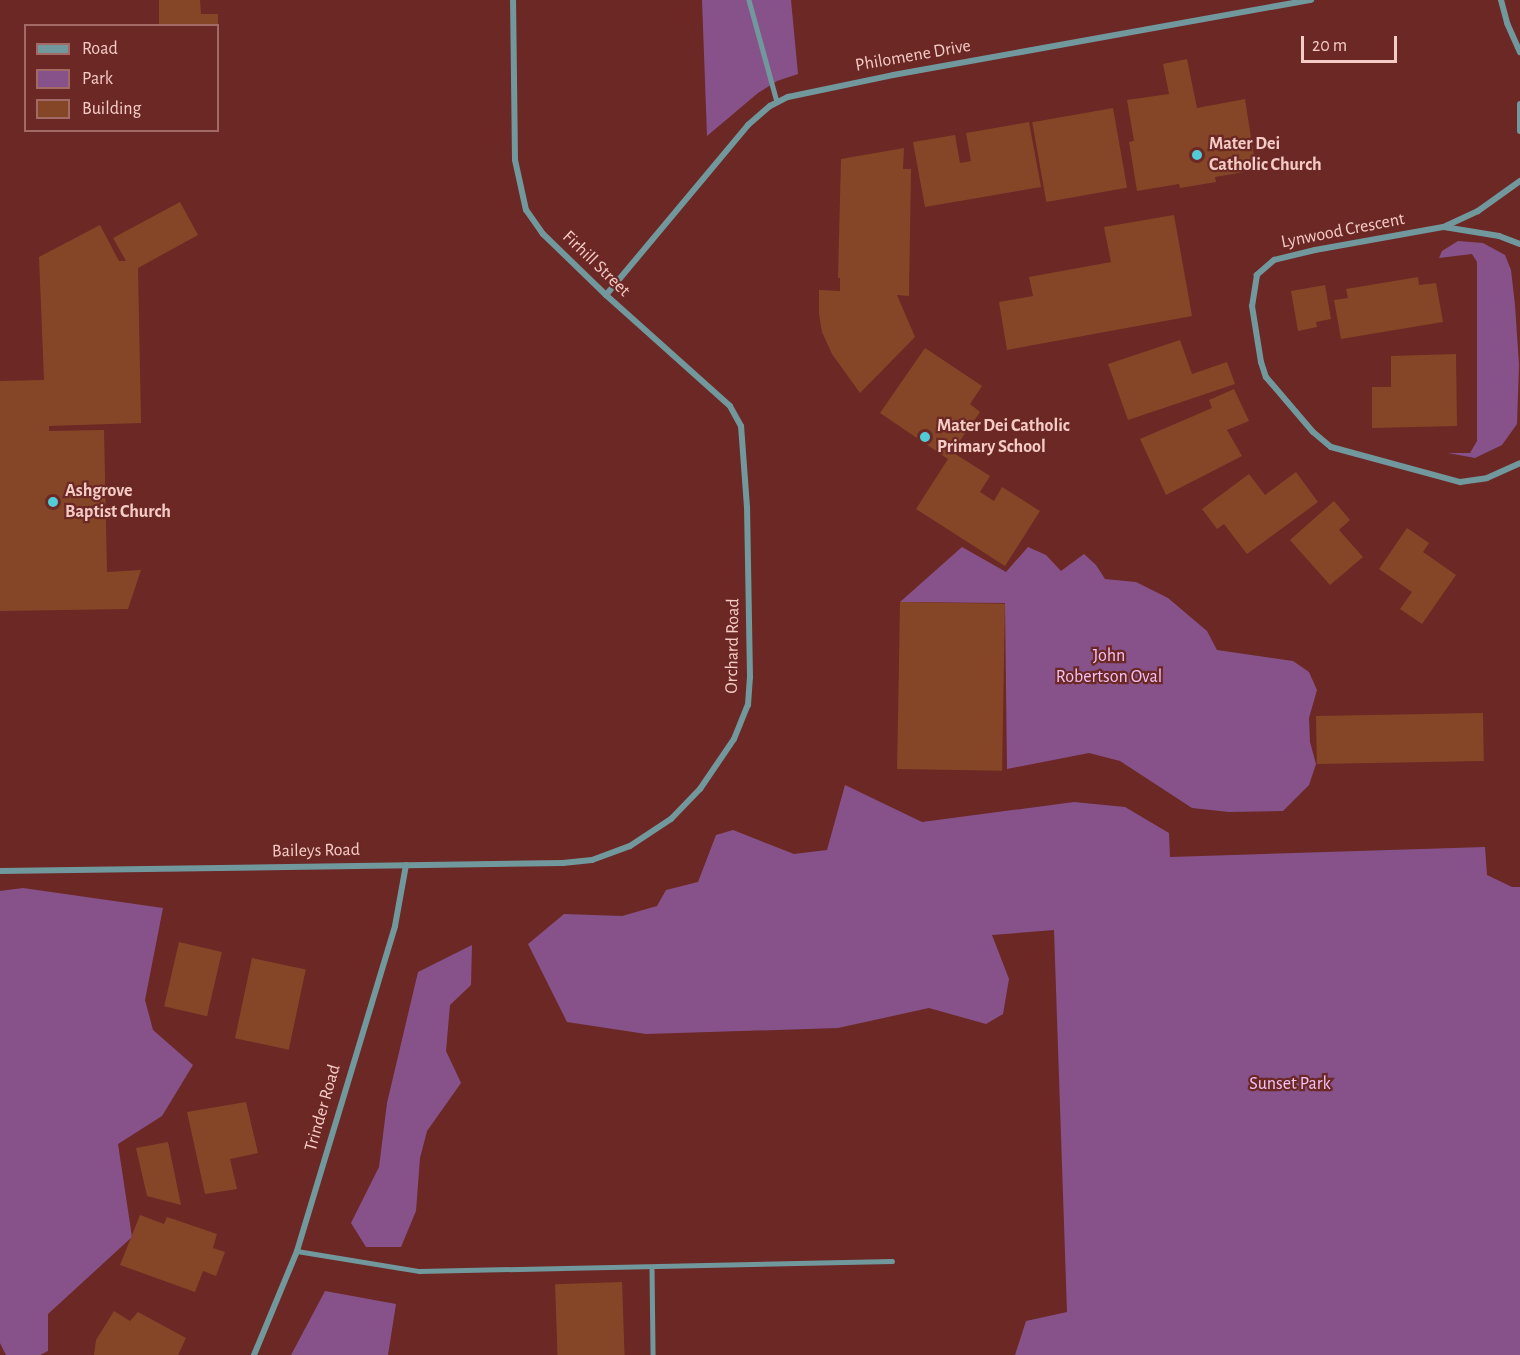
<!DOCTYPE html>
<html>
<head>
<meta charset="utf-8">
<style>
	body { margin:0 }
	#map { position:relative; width:1520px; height:1355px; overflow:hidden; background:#6b2825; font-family:"Alegreya Sans",sans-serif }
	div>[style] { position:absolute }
	.green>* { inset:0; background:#87528a }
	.building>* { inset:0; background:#854627; transform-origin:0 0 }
	.service>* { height:4.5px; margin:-2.25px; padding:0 2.25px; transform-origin:2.25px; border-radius:2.25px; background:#71989d }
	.minor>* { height:6px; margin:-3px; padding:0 3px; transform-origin:3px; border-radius:3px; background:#71989d }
	.dots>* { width:16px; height:16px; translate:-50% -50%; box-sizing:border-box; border:3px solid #6b2825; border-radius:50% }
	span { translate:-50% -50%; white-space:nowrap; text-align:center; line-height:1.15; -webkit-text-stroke:4.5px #6b2825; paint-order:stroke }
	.street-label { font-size:18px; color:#f5cbc6 }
	.poi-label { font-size:18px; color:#f5cbc6; font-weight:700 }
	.left { translate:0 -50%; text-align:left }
	.park-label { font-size:18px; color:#f3c1f5 }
	.legend { position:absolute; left:24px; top:24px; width:195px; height:108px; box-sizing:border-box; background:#6b2825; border:2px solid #a26965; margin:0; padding:8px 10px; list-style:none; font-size:18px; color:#f5cbc6 }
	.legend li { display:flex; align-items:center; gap:12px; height:30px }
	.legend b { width:30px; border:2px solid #a26965 }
	.scale { position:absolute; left:1301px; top:36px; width:96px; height:27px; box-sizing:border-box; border:3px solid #f5cbc6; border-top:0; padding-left:8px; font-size:18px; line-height:21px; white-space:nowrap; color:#f5cbc6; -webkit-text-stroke:4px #6b2825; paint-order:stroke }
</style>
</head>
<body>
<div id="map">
	<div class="green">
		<div style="clip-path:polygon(702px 0,791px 0,798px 74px,777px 81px,758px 93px,707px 136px)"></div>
		<div style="clip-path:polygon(1458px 241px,1483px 243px,1505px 255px,1511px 270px,1515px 305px,1519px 365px,1517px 424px,1502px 445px,1475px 458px,1448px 453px,1470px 453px,1477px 441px,1477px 262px,1472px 254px,1439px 258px,1442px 251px)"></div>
		<div style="clip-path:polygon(962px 547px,1006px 572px,1028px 547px,1046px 555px,1061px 571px,1084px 554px,1096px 565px,1105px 579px,1136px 582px,1168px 598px,1207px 631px,1217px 650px,1293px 661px,1309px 672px,1317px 690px,1309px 718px,1310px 742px,1316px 764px,1309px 785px,1283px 811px,1229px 812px,1192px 808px,1120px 761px,1089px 753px,1007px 769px,1005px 603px,900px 602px)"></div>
		<div style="clip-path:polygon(845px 785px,922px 822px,1074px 802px,1125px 807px,1169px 833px,1170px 857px,1485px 847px,1487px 875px,1512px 887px,1520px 887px,1520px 1355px,1015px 1355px,1026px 1321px,1067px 1312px,1054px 930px,992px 935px,1009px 979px,1003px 1014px,986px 1024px,929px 1008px,838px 1028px,646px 1034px,567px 1022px,528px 944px,564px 914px,622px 916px,657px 906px,666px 890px,698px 882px,716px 835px,733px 830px,794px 854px,827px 850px)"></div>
		<div style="clip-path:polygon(23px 888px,163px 908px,145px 1000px,153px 1030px,193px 1065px,162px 1116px,118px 1144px,132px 1237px,48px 1314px,48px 1351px,40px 1355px,6px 1355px,0 1343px,0 891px)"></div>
		<div style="clip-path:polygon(472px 945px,471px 985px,450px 1005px,446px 1051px,461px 1083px,427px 1131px,420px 1158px,416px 1211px,401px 1247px,366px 1247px,351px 1223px,379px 1167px,387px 1103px,418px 972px)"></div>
		<div style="clip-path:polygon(325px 1291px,396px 1304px,388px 1355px,291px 1355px)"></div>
	</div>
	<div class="building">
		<div style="clip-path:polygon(159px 0,200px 0,201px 14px,218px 14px,218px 26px,159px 26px)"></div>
		<div style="clip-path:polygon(1187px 59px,1197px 108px,1245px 99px,1256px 170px,1215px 177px,1216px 182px,1180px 188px,1179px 184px,1137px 191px,1129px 142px,1134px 141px,1127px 100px,1169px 94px,1163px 64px)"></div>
		<div style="left:1113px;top:108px;width:81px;height:82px;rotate:80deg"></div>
		<div style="clip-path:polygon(1029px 122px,1041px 187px,925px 207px,913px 142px,955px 135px,960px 163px,971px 161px,966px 133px)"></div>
		<div style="clip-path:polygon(904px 148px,903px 169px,911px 169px,909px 296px,897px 295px,915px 337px,860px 393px,832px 354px,822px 332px,819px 314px,819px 290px,840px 291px,840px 278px,838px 278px,841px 159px)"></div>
		<div style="clip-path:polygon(180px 202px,198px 235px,138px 268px,141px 423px,49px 426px,49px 431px,104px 430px,107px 572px,141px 570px,128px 609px,0 611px,0 381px,44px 380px,39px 257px,100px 225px,119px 261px,126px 261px,113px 238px)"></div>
		<div style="clip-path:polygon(1174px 215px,1192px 316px,1007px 350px,999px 302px,1033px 296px,1029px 277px,1111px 262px,1104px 227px)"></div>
		<div style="clip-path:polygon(1418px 277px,1419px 285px,1436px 283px,1443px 322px,1341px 339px,1334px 300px,1348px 298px,1346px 289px)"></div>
		<div style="clip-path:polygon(1325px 285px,1331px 319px,1316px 322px,1317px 327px,1298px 331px,1291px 291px)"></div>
		<div style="clip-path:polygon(1180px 340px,1192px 374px,1227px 362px,1235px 384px,1128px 420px,1108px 364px)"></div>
		<div style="clip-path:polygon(925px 348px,982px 386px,970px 404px,980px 412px,952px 452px,990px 476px,980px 492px,994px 501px,1002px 487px,1040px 511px,1005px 566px,916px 509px,948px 459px,880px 413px)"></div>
		<div style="clip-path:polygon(1456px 354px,1457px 426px,1372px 428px,1372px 387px,1391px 387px,1391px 356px)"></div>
		<div style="clip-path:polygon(1234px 389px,1249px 421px,1227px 430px,1242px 456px,1166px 495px,1140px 439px,1212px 408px,1209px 400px)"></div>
		<div style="clip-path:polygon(1296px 472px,1318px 502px,1247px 554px,1224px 524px,1217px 529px,1202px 509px,1249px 474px,1265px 495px)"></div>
		<div style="clip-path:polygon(1334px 501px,1350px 520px,1339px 530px,1363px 557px,1330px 585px,1290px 540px)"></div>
		<div style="clip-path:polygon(1407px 528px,1429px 543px,1423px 552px,1456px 575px,1422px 624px,1400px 609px,1412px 592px,1379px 569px)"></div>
		<div style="left:900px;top:602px;width:105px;height:167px;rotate:1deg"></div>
		<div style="left:1483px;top:713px;width:48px;height:167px;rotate:89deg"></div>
		<div style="left:179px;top:942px;width:44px;height:66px;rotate:13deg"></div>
		<div style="left:252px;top:958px;width:55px;height:82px;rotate:12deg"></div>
		<div style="clip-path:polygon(246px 1102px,258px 1153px,230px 1159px,237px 1189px,205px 1194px,187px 1112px)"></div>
		<div style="clip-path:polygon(168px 1142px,181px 1205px,147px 1196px,136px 1148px)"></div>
		<div style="clip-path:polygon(140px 1215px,164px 1224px,167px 1217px,217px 1234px,213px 1248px,225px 1252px,216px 1276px,203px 1271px,195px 1292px,120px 1265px)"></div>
		<div style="left:622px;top:1282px;width:73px;height:67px;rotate:88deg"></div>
		<div style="clip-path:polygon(114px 1311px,130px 1321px,138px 1312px,186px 1338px,178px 1355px,94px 1355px,96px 1340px)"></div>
	</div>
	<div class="service">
		<div style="left:749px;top:0;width:106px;rotate:74.6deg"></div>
		<div style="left:297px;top:1251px;width:124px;rotate:9.3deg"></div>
		<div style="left:419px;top:1271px;width:473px;rotate:-1.2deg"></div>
		<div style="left:652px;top:1267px;width:88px;rotate:89.3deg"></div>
	</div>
	<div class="minor">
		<div style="left:1501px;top:0;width:24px;rotate:75deg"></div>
		<div style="left:1507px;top:23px;width:32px;rotate:66deg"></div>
		<div style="left:1520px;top:104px;width:27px;rotate:90deg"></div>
		<div style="left:1520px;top:181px;width:52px;rotate:144.5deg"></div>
		<div style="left:1478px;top:211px;width:38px;rotate:155deg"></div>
		<div style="left:1443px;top:227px;width:130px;rotate:169.8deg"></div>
		<div style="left:1315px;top:250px;width:42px;rotate:166.3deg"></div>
		<div style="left:1274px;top:260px;width:23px;rotate:139deg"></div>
		<div style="left:1257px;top:275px;width:31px;rotate:99deg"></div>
		<div style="left:1252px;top:306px;width:57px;rotate:80.9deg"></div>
		<div style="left:1261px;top:362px;width:16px;rotate:72deg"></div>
		<div style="left:1266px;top:377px;width:72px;rotate:49.5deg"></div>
		<div style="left:1313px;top:432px;width:23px;rotate:40deg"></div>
		<div style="left:1331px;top:447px;width:134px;rotate:15.2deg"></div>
		<div style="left:1460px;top:482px;width:27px;rotate:-8deg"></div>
		<div style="left:1487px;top:478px;width:36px;rotate:-24deg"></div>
		<div style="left:1444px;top:227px;width:56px;rotate:9.3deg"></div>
		<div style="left:1499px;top:236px;width:22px;rotate:21deg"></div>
		<div style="left:606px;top:295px;width:222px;rotate:-50.1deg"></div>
		<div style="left:748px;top:125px;width:29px;rotate:-41deg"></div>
		<div style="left:770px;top:106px;width:20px;rotate:-27deg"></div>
		<div style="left:788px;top:97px;width:107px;rotate:-11.8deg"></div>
		<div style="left:893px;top:75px;width:425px;rotate:-10.2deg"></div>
		<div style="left:0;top:871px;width:563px;rotate:-0.81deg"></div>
		<div style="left:563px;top:863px;width:29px;rotate:-6deg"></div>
		<div style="left:592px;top:860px;width:40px;rotate:-20.2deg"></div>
		<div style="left:630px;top:846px;width:49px;rotate:-33.4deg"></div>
		<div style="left:671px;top:819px;width:42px;rotate:-46deg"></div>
		<div style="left:700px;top:789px;width:60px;rotate:-55.8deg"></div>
		<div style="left:734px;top:739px;width:37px;rotate:-68deg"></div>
		<div style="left:748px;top:705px;width:28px;rotate:-86deg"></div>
		<div style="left:750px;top:677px;width:170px;rotate:-91deg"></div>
		<div style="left:747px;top:507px;width:81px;rotate:-94.2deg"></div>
		<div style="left:741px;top:426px;width:23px;rotate:-119deg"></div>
		<div style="left:730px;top:406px;width:166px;rotate:-138.2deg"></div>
		<div style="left:606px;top:295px;width:88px;rotate:-135.9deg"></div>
		<div style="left:543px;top:234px;width:29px;rotate:-125deg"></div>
		<div style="left:526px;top:210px;width:51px;rotate:-102.4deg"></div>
		<div style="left:515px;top:160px;width:160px;rotate:-90.7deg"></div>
		<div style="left:254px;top:1355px;width:113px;rotate:-67.5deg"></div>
		<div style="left:297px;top:1251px;width:339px;rotate:-73.2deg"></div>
		<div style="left:395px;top:926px;width:62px;rotate:-79.8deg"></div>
	</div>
	<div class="dots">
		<div style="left:1197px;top:155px;background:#52cbd8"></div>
		<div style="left:925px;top:437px;background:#52cbd8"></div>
		<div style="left:53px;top:502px;background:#52cbd8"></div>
	</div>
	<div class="street-label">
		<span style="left:913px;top:56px;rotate:-10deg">Philomene Drive</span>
		<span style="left:1343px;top:231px;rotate:-11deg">Lynwood Crescent</span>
		<span style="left:596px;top:264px;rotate:44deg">Firhill Street</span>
		<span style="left:733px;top:646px;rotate:-89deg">Orchard Road</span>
		<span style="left:316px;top:851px;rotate:-1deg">Baileys Road</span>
		<span style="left:323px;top:1108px;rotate:-74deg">Trinder Road</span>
	</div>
	<div class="poi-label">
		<span class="left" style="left:1209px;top:155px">Mater Dei<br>Catholic Church</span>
		<span class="left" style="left:937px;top:437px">Mater Dei Catholic<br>Primary School</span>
		<span class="left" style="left:65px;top:502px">Ashgrove<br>Baptist Church</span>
	</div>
	<div class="park-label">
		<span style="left:1109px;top:667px">John<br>Robertson Oval</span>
		<span style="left:1290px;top:1084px">Sunset Park</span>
	</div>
	<ul class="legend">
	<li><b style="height:8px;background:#71989d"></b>Road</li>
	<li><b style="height:16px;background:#87528a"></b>Park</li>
	<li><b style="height:16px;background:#854627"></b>Building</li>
	</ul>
	<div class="scale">20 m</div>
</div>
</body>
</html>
